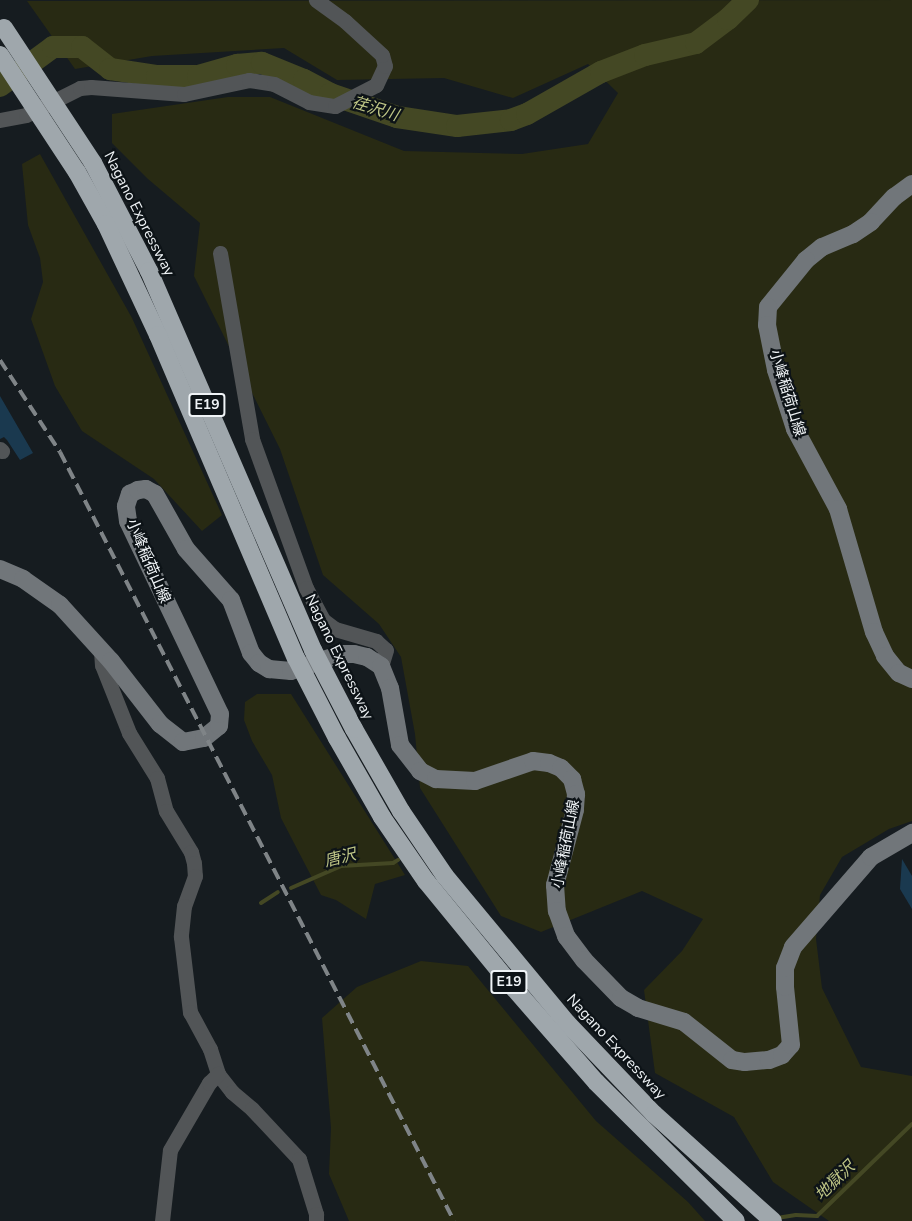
<!DOCTYPE html>
<html>
<head>
<meta charset="utf-8">
<style>
	body { margin:0 }
	#map { position:relative; width:912px; height:1221px; overflow:hidden; background:#161c20; font-family:"Nunito Sans","Noto Sans JP",sans-serif }
	div>[style] { position:absolute }
	.green>* { inset:0; background:#282a13 }
	.stream>* { height:4px; margin:-2px; padding:0 2px; transform-origin:2px; border-radius:2px; background:#444824 }
	.river>* { height:22px; margin:-11px; padding:0 11px; transform-origin:11px; border-radius:11px; background:#444824 }
	.building>* { inset:0; background:#1a394f }
	.minor>* { height:15px; margin:-7.5px; padding:0 7.5px; transform-origin:7.5px; border-radius:7.5px; background:#525557 }
	.secondary>* { height:18px; margin:-9px; padding:0 9px; transform-origin:9px; border-radius:9px; background:#71767a }
	.motorway>* { height:18px; margin:-9px; padding:0 9px; transform-origin:9px; border-radius:9px; background:#9fa7ac }
	.rail>* { height:4px; margin-top:-2px; transform-origin:0; background:repeating-linear-gradient(90deg,#7f8487 0 12px,transparent 0 18px) }
	.motorway-bridge>* { height:18px; margin:-9px; padding:0 9px; transform-origin:9px; border-radius:9px; background:#9fa7ac }
	span { translate:-50% -50%; white-space:nowrap; text-align:center; line-height:1.15; -webkit-text-stroke:4.5px #0d1317; paint-order:stroke }
	.shield-label span { padding:2px 4px; background:#0d1317; border:2px solid; border-radius:4px; -webkit-text-stroke-width:0 }
	.shield-label { font-size:14px; color:#eff3f6; font-weight:700 }
	.street-label { font-size:15px; color:#eff3f6 }
	.water-label { font-size:16px; color:#bfc686; font-style:italic }
</style>
</head>
<body>
<div id="map">
	<div class="green">
		<div style="clip-path:polygon(912px 0,912px 821px,889px 829px,842px 857px,820px 895px,816px 939px,822px 988px,861px 1067px,912px 1076px,912px 1221px,829px 1221px,773px 1182px,734px 1117px,655px 1073px,644px 990px,682px 951px,703px 919px,642px 891px,541px 932px,501px 916px,420px 788px,415px 734px,401px 657px,379px 624px,323px 575px,280px 449px,194px 276px,200px 223px,148px 179px,112px 143px,112px 114px,228px 97px,270px 97px,404px 151px,522px 154px,588px 144px,618px 93px,588px 64px,513px 98px,444px 78px,337px 80px,284px 48px,152px 56px,75px 69px,27px 1px)"></div>
		<div style="clip-path:polygon(40px 154px,132px 318px,222px 515px,202px 531px,154px 479px,82px 431px,55px 386px,31px 319px,43px 282px,40px 258px,28px 225px,22px 164px)"></div>
		<div style="clip-path:polygon(257px 694px,291px 694px,405px 875px,375px 884px,366px 919px,336px 900px,321px 895px,281px 818px,272px 775px,252px 741px,244px 720px,245px 702px)"></div>
		<div style="clip-path:polygon(421px 961px,468px 966px,596px 1121px,688px 1202px,705px 1221px,349px 1221px,329px 1174px,331px 1128px,322px 1018px,357px 987px)"></div>
	</div>
	<div class="stream">
		<div style="left:291px;top:888px;width:55px;rotate:-23.7deg"></div>
		<div style="left:341px;top:866px;width:52px;rotate:-3.3deg"></div>
		<div style="left:393px;top:863px;width:6px;rotate:-31deg"></div>
		<div style="left:261px;top:903px;width:20px;rotate:-33deg"></div>
		<div style="left:777px;top:1218px;width:19px;rotate:-9deg"></div>
		<div style="left:796px;top:1215px;width:21px;rotate:3deg"></div>
		<div style="left:817px;top:1216px;width:132px;rotate:-44.1deg"></div>
	</div>
	<div class="river">
		<div style="left:0;top:86px;width:66px;rotate:-36.3deg"></div>
		<div style="left:53px;top:47px;width:29px"></div>
		<div style="left:82px;top:47px;width:36px;rotate:38deg"></div>
		<div style="left:110px;top:69px;width:48px;rotate:8.5deg"></div>
		<div style="left:157px;top:76px;width:41px"></div>
		<div style="left:198px;top:76px;width:41px;rotate:-15.8deg"></div>
		<div style="left:237px;top:65px;width:25px;rotate:-5deg"></div>
		<div style="left:262px;top:63px;width:45px;rotate:22deg"></div>
		<div style="left:304px;top:80px;width:30px;rotate:28deg"></div>
		<div style="left:330px;top:94px;width:71px;rotate:18.9deg"></div>
		<div style="left:397px;top:117px;width:61px;rotate:8.5deg"></div>
		<div style="left:457px;top:126px;width:54px;rotate:-6.3deg"></div>
		<div style="left:511px;top:120px;width:17px;rotate:-21deg"></div>
		<div style="left:527px;top:114px;width:85px;rotate:-29.6deg"></div>
		<div style="left:601px;top:72px;width:47px;rotate:-21.1deg"></div>
		<div style="left:645px;top:55px;width:52px;rotate:-13.2deg"></div>
		<div style="left:696px;top:43px;width:40px;rotate:-37deg"></div>
		<div style="left:728px;top:19px;width:28px;rotate:-44deg"></div>
	</div>
	<div class="building">
		<div style="clip-path:polygon(0 396px,33px 453px,20px 460px,7px 440px,4px 437px,0 439px)"></div>
		<div style="clip-path:polygon(902px 859px,912px 876px,912px 909px,900px 889px)"></div>
	</div>
	<div class="minor">
		<div style="left:0;top:120px;width:26px;rotate:-11deg"></div>
		<div style="left:26px;top:115px;width:60px;rotate:-26.6deg"></div>
		<div style="left:80px;top:88px;width:11px;rotate:-5deg"></div>
		<div style="left:91px;top:87px;width:93px;rotate:4.3deg"></div>
		<div style="left:184px;top:94px;width:66px;rotate:-12.2deg"></div>
		<div style="left:249px;top:80px;width:25px;rotate:9deg"></div>
		<div style="left:274px;top:84px;width:39px;rotate:27deg"></div>
		<div style="left:309px;top:102px;width:26px;rotate:9deg"></div>
		<div style="left:335px;top:106px;width:46px;rotate:-27.1deg"></div>
		<div style="left:376px;top:85px;width:21px;rotate:-65deg"></div>
		<div style="left:385px;top:66px;width:11px;rotate:-105deg"></div>
		<div style="left:382px;top:55px;width:50px;rotate:-137.4deg"></div>
		<div style="left:345px;top:21px;width:36px;rotate:-144deg"></div>
		<div style="left:220px;top:253px;width:189px;rotate:80.2deg"></div>
		<div style="left:252px;top:439px;width:158px;rotate:70.1deg"></div>
		<div style="left:306px;top:588px;width:36px;rotate:62deg"></div>
		<div style="left:323px;top:620px;width:15px;rotate:37deg"></div>
		<div style="left:335px;top:629px;width:43px;rotate:16.3deg"></div>
		<div style="left:376px;top:641px;width:13px;rotate:42deg"></div>
		<div style="left:386px;top:650px;width:17px;rotate:107deg"></div>
		<div style="left:0;top:449px;width:3px;rotate:45deg"></div>
		<div style="left:101px;top:651px;width:14px;rotate:86deg"></div>
		<div style="left:102px;top:665px;width:73px;rotate:68.3deg"></div>
		<div style="left:129px;top:733px;width:53px;rotate:58.1deg"></div>
		<div style="left:157px;top:778px;width:34px;rotate:75deg"></div>
		<div style="left:166px;top:811px;width:48px;rotate:58.6deg"></div>
		<div style="left:191px;top:852px;width:11px;rotate:75deg"></div>
		<div style="left:194px;top:863px;width:13px;rotate:86deg"></div>
		<div style="left:195px;top:876px;width:32px;rotate:110deg"></div>
		<div style="left:184px;top:906px;width:31px;rotate:96deg"></div>
		<div style="left:181px;top:937px;width:76px;rotate:83.2deg"></div>
		<div style="left:190px;top:1012px;width:42px;rotate:61.6deg"></div>
		<div style="left:210px;top:1049px;width:26px;rotate:72deg"></div>
		<div style="left:218px;top:1074px;width:23px;rotate:52deg"></div>
		<div style="left:232px;top:1092px;width:26px;rotate:40deg"></div>
		<div style="left:252px;top:1109px;width:69px;rotate:46.8deg"></div>
		<div style="left:299px;top:1159px;width:58px;rotate:72.8deg"></div>
		<div style="left:316px;top:1214px;width:7px;rotate:90deg"></div>
		<div style="left:162px;top:1221px;width:71px;rotate:-83.6deg"></div>
		<div style="left:170px;top:1150px;width:78px;rotate:-59.8deg"></div>
		<div style="left:209px;top:1083px;width:13px;rotate:-45deg"></div>
	</div>
	<div class="secondary">
		<div style="left:912px;top:184px;width:22px;rotate:144deg"></div>
		<div style="left:894px;top:197px;width:34px;rotate:133deg"></div>
		<div style="left:871px;top:222px;width:22px;rotate:146deg"></div>
		<div style="left:853px;top:234px;width:34px;rotate:157deg"></div>
		<div style="left:822px;top:247px;width:21px;rotate:141deg"></div>
		<div style="left:806px;top:260px;width:60px;rotate:129deg"></div>
		<div style="left:768px;top:307px;width:18px;rotate:93deg"></div>
		<div style="left:767px;top:325px;width:46px;rotate:78.7deg"></div>
		<div style="left:776px;top:370px;width:62px;rotate:72.1deg"></div>
		<div style="left:795px;top:429px;width:91px;rotate:61.7deg"></div>
		<div style="left:838px;top:509px;width:128px;rotate:73.7deg"></div>
		<div style="left:874px;top:632px;width:26px;rotate:65deg"></div>
		<div style="left:885px;top:656px;width:22px;rotate:51deg"></div>
		<div style="left:899px;top:673px;width:14px;rotate:25deg"></div>
		<div style="left:0;top:569px;width:25px;rotate:23deg"></div>
		<div style="left:23px;top:579px;width:45px;rotate:35.1deg"></div>
		<div style="left:60px;top:605px;width:76px;rotate:47.7deg"></div>
		<div style="left:111px;top:661px;width:80px;rotate:52.1deg"></div>
		<div style="left:160px;top:724px;width:29px;rotate:38deg"></div>
		<div style="left:183px;top:742px;width:21px;rotate:-11deg"></div>
		<div style="left:204px;top:738px;width:19px;rotate:-39deg"></div>
		<div style="left:219px;top:726px;width:12px;rotate:-85deg"></div>
		<div style="left:220px;top:714px;width:214px;rotate:-115.5deg"></div>
		<div style="left:128px;top:521px;width:15px;rotate:-98deg"></div>
		<div style="left:126px;top:506px;width:13px;rotate:-72deg"></div>
		<div style="left:130px;top:494px;width:9px;rotate:-27deg"></div>
		<div style="left:138px;top:490px;width:8px;rotate:-7deg"></div>
		<div style="left:146px;top:489px;width:10px;rotate:29deg"></div>
		<div style="left:155px;top:494px;width:63px;rotate:60.6deg"></div>
		<div style="left:186px;top:549px;width:68px;rotate:48.6deg"></div>
		<div style="left:231px;top:600px;width:57px;rotate:69.3deg"></div>
		<div style="left:251px;top:653px;width:13px;rotate:51deg"></div>
		<div style="left:259px;top:663px;width:12px;rotate:31deg"></div>
		<div style="left:269px;top:669px;width:22px;rotate:5deg"></div>
		<div style="left:291px;top:671px;width:53px;rotate:-18.8deg"></div>
		<div style="left:341px;top:654px;width:13px"></div>
		<div style="left:354px;top:654px;width:13px;rotate:13deg"></div>
		<div style="left:367px;top:657px;width:17px;rotate:33deg"></div>
		<div style="left:381px;top:666px;width:24px;rotate:68deg"></div>
		<div style="left:390px;top:688px;width:58px;rotate:80deg"></div>
		<div style="left:400px;top:745px;width:33px;rotate:52deg"></div>
		<div style="left:420px;top:771px;width:18px;rotate:27deg"></div>
		<div style="left:436px;top:779px;width:39px;rotate:3deg"></div>
		<div style="left:475px;top:781px;width:61px;rotate:-19deg"></div>
		<div style="left:533px;top:761px;width:16px;rotate:7deg"></div>
		<div style="left:549px;top:763px;width:13px;rotate:23deg"></div>
		<div style="left:561px;top:768px;width:16px;rotate:45deg"></div>
		<div style="left:572px;top:779px;width:16px;rotate:75deg"></div>
		<div style="left:576px;top:794px;width:16px;rotate:94deg"></div>
		<div style="left:575px;top:810px;width:78px;rotate:104.9deg"></div>
		<div style="left:555px;top:885px;width:26px;rotate:86deg"></div>
		<div style="left:557px;top:911px;width:27px;rotate:70deg"></div>
		<div style="left:566px;top:936px;width:30px;rotate:53deg"></div>
		<div style="left:584px;top:960px;width:53px;rotate:45.8deg"></div>
		<div style="left:621px;top:998px;width:20px;rotate:30deg"></div>
		<div style="left:638px;top:1008px;width:48px;rotate:16.9deg"></div>
		<div style="left:684px;top:1022px;width:61px;rotate:38.4deg"></div>
		<div style="left:732px;top:1060px;width:13px;rotate:9deg"></div>
		<div style="left:745px;top:1062px;width:24px;rotate:-5deg"></div>
		<div style="left:769px;top:1060px;width:14px;rotate:-21deg"></div>
		<div style="left:782px;top:1055px;width:13px;rotate:-48deg"></div>
		<div style="left:791px;top:1045px;width:58px;rotate:-95.9deg"></div>
		<div style="left:785px;top:987px;width:19px;rotate:-90deg"></div>
		<div style="left:785px;top:968px;width:22px;rotate:-69deg"></div>
		<div style="left:793px;top:947px;width:119px;rotate:-49.1deg"></div>
		<div style="left:871px;top:857px;width:48px;rotate:-30.3deg"></div>
	</div>
	<div class="motorway">
		<div style="left:93px;top:163px;width:122px;rotate:62.6deg"></div>
		<div style="left:149px;top:271px;width:413px;rotate:66.6deg"></div>
		<div style="left:77px;top:172px;width:60px;rotate:60.9deg"></div>
		<div style="left:106px;top:224px;width:123px;rotate:64.9deg"></div>
		<div style="left:158px;top:335px;width:351px;rotate:66.9deg"></div>
		<div style="left:354px;top:729px;width:95px;rotate:60.2deg"></div>
		<div style="left:401px;top:811px;width:78px;rotate:55.9deg"></div>
		<div style="left:445px;top:876px;width:191px;rotate:50.3deg"></div>
		<div style="left:567px;top:1023px;width:126px;rotate:46.3deg"></div>
		<div style="left:654px;top:1114px;width:160px;rotate:42deg"></div>
		<div style="left:337px;top:738px;width:91px;rotate:60.3deg"></div>
		<div style="left:382px;top:817px;width:78px;rotate:55.5deg"></div>
		<div style="left:426px;top:881px;width:136px;rotate:50.7deg"></div>
		<div style="left:512px;top:986px;width:128px;rotate:48.8deg"></div>
		<div style="left:596px;top:1082px;width:197px;rotate:44.8deg"></div>
	</div>
	<div class="rail">
		<div style="left:0;top:360px;width:110px;rotate:56.9deg"></div>
		<div style="left:60px;top:452px;width:864px;rotate:62.87deg"></div>
	</div>
	<div class="motorway-bridge">
		<div style="left:4px;top:28px;width:162px;rotate:56.6deg"></div>
		<div style="left:0;top:55px;width:140px;rotate:56.7deg"></div>
		<div style="left:313px;top:650px;width:89px;rotate:62.6deg"></div>
		<div style="left:296px;top:658px;width:90px;rotate:62.9deg"></div>
	</div>
	<div class="shield-label">
		<span style="left:207px;top:405px">E19</span>
		<span style="left:509px;top:982px">E19</span>
	</div>
	<div class="street-label">
		<span style="left:139px;top:214px;rotate:63deg">Nagano Expressway</span>
		<span style="left:787px;top:393px;rotate:73deg">小峰稲荷山線</span>
		<span style="left:148px;top:561px;rotate:67deg">小峰稲荷山線</span>
		<span style="left:339px;top:657px;rotate:64deg">Nagano Expressway</span>
		<span style="left:566px;top:844px;rotate:-79deg">小峰稲荷山線</span>
		<span style="left:616px;top:1047px;rotate:47deg">Nagano Expressway</span>
	</div>
	<div class="water-label">
		<span style="left:375px;top:109px;rotate:17deg">荏沢川</span>
		<span style="left:340px;top:858px;rotate:-14deg">唐沢</span>
		<span style="left:835px;top:1181px;rotate:-44deg">地獄沢</span>
	</div>
</div>
</body>
</html>
